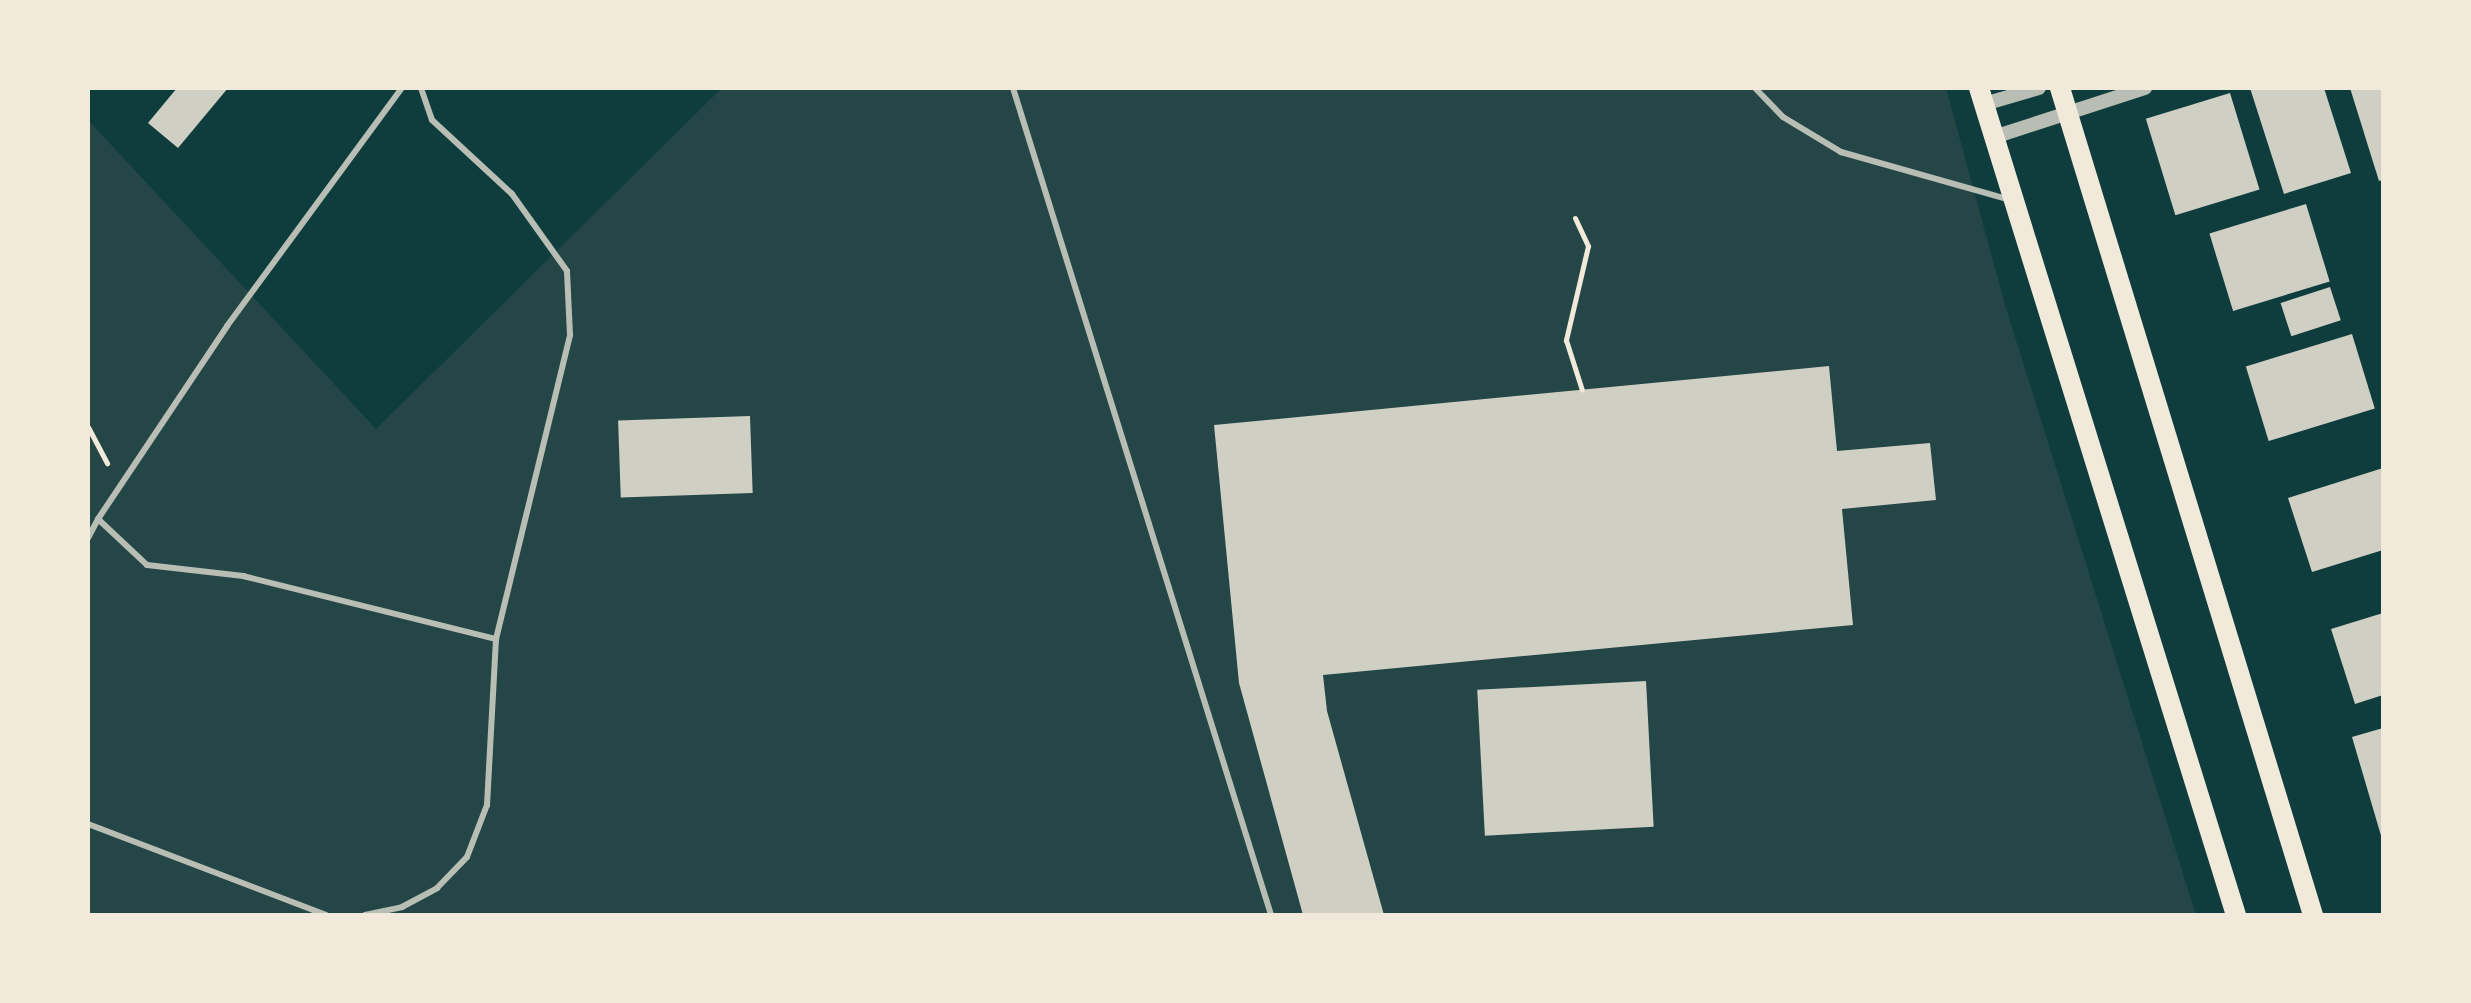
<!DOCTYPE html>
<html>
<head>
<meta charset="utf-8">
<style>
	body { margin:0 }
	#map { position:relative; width:2471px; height:1003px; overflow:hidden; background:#0f3d3e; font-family:"Archivo Narrow",sans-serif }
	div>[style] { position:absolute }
	.green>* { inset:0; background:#244646 }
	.building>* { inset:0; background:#cfcfc3; transform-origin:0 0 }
	.path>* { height:5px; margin:-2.5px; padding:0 2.5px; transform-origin:2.5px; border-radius:2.5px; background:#f1e9da }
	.service>* { height:6px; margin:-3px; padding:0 3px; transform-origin:3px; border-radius:3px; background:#b8beb3 }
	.tertiary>* { height:14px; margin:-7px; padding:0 7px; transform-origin:7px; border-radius:7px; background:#b8beb3 }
	.primary>* { height:20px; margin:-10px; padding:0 10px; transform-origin:10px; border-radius:10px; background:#f1e9da }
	span { translate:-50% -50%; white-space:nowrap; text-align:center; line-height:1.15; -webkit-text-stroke:8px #f1e9da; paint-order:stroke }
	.frame { position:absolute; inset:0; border:90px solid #f1e9da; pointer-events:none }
</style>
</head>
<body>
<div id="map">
	<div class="green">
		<div style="clip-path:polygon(722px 88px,1946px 88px,2005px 305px,2196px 915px,88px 915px,88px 120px,376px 429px)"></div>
	</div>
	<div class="building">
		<div style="clip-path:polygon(177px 88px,228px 88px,178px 148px,148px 123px)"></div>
		<div style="clip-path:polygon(2250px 88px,2324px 88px,2351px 173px,2284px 194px)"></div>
		<div style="clip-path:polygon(2350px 88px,2383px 88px,2383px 180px,2379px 181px)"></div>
		<div style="left:2230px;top:93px;width:101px;height:88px;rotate:73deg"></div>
		<div style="left:2306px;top:204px;width:81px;height:101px;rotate:73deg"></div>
		<div style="left:2330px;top:287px;width:35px;height:52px;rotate:72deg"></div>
		<div style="left:2352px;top:334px;width:78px;height:111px;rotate:73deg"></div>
		<div style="clip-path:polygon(1829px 366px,1837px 451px,1930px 443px,1936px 500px,1842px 509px,1853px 625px,1323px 675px,1327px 711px,1384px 915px,1303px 915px,1239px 683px,1214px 425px)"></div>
		<div style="left:750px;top:416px;width:77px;height:132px;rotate:88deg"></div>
		<div style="clip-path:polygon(2383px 468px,2383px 550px,2312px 572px,2288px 498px)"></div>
		<div style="clip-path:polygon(2383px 613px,2383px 695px,2355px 704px,2331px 629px)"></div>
		<div style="left:1646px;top:681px;width:146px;height:169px;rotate:87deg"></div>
		<div style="clip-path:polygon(2383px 728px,2383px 838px,2382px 839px,2352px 737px)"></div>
	</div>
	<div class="path">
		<div style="left:1575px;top:218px;width:31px;rotate:65deg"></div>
		<div style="left:1588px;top:246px;width:97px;rotate:103.2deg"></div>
		<div style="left:1566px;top:340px;width:52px;rotate:72.3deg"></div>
		<div style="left:88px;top:427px;width:41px;rotate:62.2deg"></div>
	</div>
	<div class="service">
		<div style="left:1013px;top:88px;width:866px;rotate:72.67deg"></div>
		<div style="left:1755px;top:88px;width:40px;rotate:46deg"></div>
		<div style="left:1783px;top:117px;width:68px;rotate:31.1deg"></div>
		<div style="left:1841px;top:152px;width:173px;rotate:15.8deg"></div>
		<div style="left:98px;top:519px;width:232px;rotate:-56.2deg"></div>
		<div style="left:227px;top:326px;width:295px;rotate:-53.7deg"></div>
		<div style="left:88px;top:538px;width:21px;rotate:-62deg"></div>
		<div style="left:98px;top:519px;width:67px;rotate:43.2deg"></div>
		<div style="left:147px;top:565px;width:97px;rotate:6.5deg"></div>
		<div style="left:243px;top:576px;width:261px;rotate:14deg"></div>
		<div style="left:88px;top:824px;width:255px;rotate:20.9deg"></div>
		<div style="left:365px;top:915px;width:38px;rotate:-12deg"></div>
		<div style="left:402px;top:907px;width:40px;rotate:-28deg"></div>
		<div style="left:437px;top:888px;width:43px;rotate:-45.9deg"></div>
		<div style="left:467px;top:857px;width:56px;rotate:-69deg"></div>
		<div style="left:487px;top:805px;width:166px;rotate:-86.9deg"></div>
		<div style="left:496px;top:639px;width:313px;rotate:-76.3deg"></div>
		<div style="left:570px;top:335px;width:64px;rotate:-92.7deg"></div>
		<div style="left:567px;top:271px;width:95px;rotate:-125.5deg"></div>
		<div style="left:512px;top:194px;width:109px;rotate:-137.2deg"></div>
		<div style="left:432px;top:120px;width:34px;rotate:-109deg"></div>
	</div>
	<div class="tertiary">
		<div style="left:1984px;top:104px;width:57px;rotate:-16.2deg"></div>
		<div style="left:1994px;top:137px;width:159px;rotate:-18deg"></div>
	</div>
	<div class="primary">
		<div style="left:1979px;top:88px;width:866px;rotate:72.74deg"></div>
		<div style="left:2060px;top:88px;width:865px;rotate:72.99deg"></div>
	</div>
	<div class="frame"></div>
</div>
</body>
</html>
